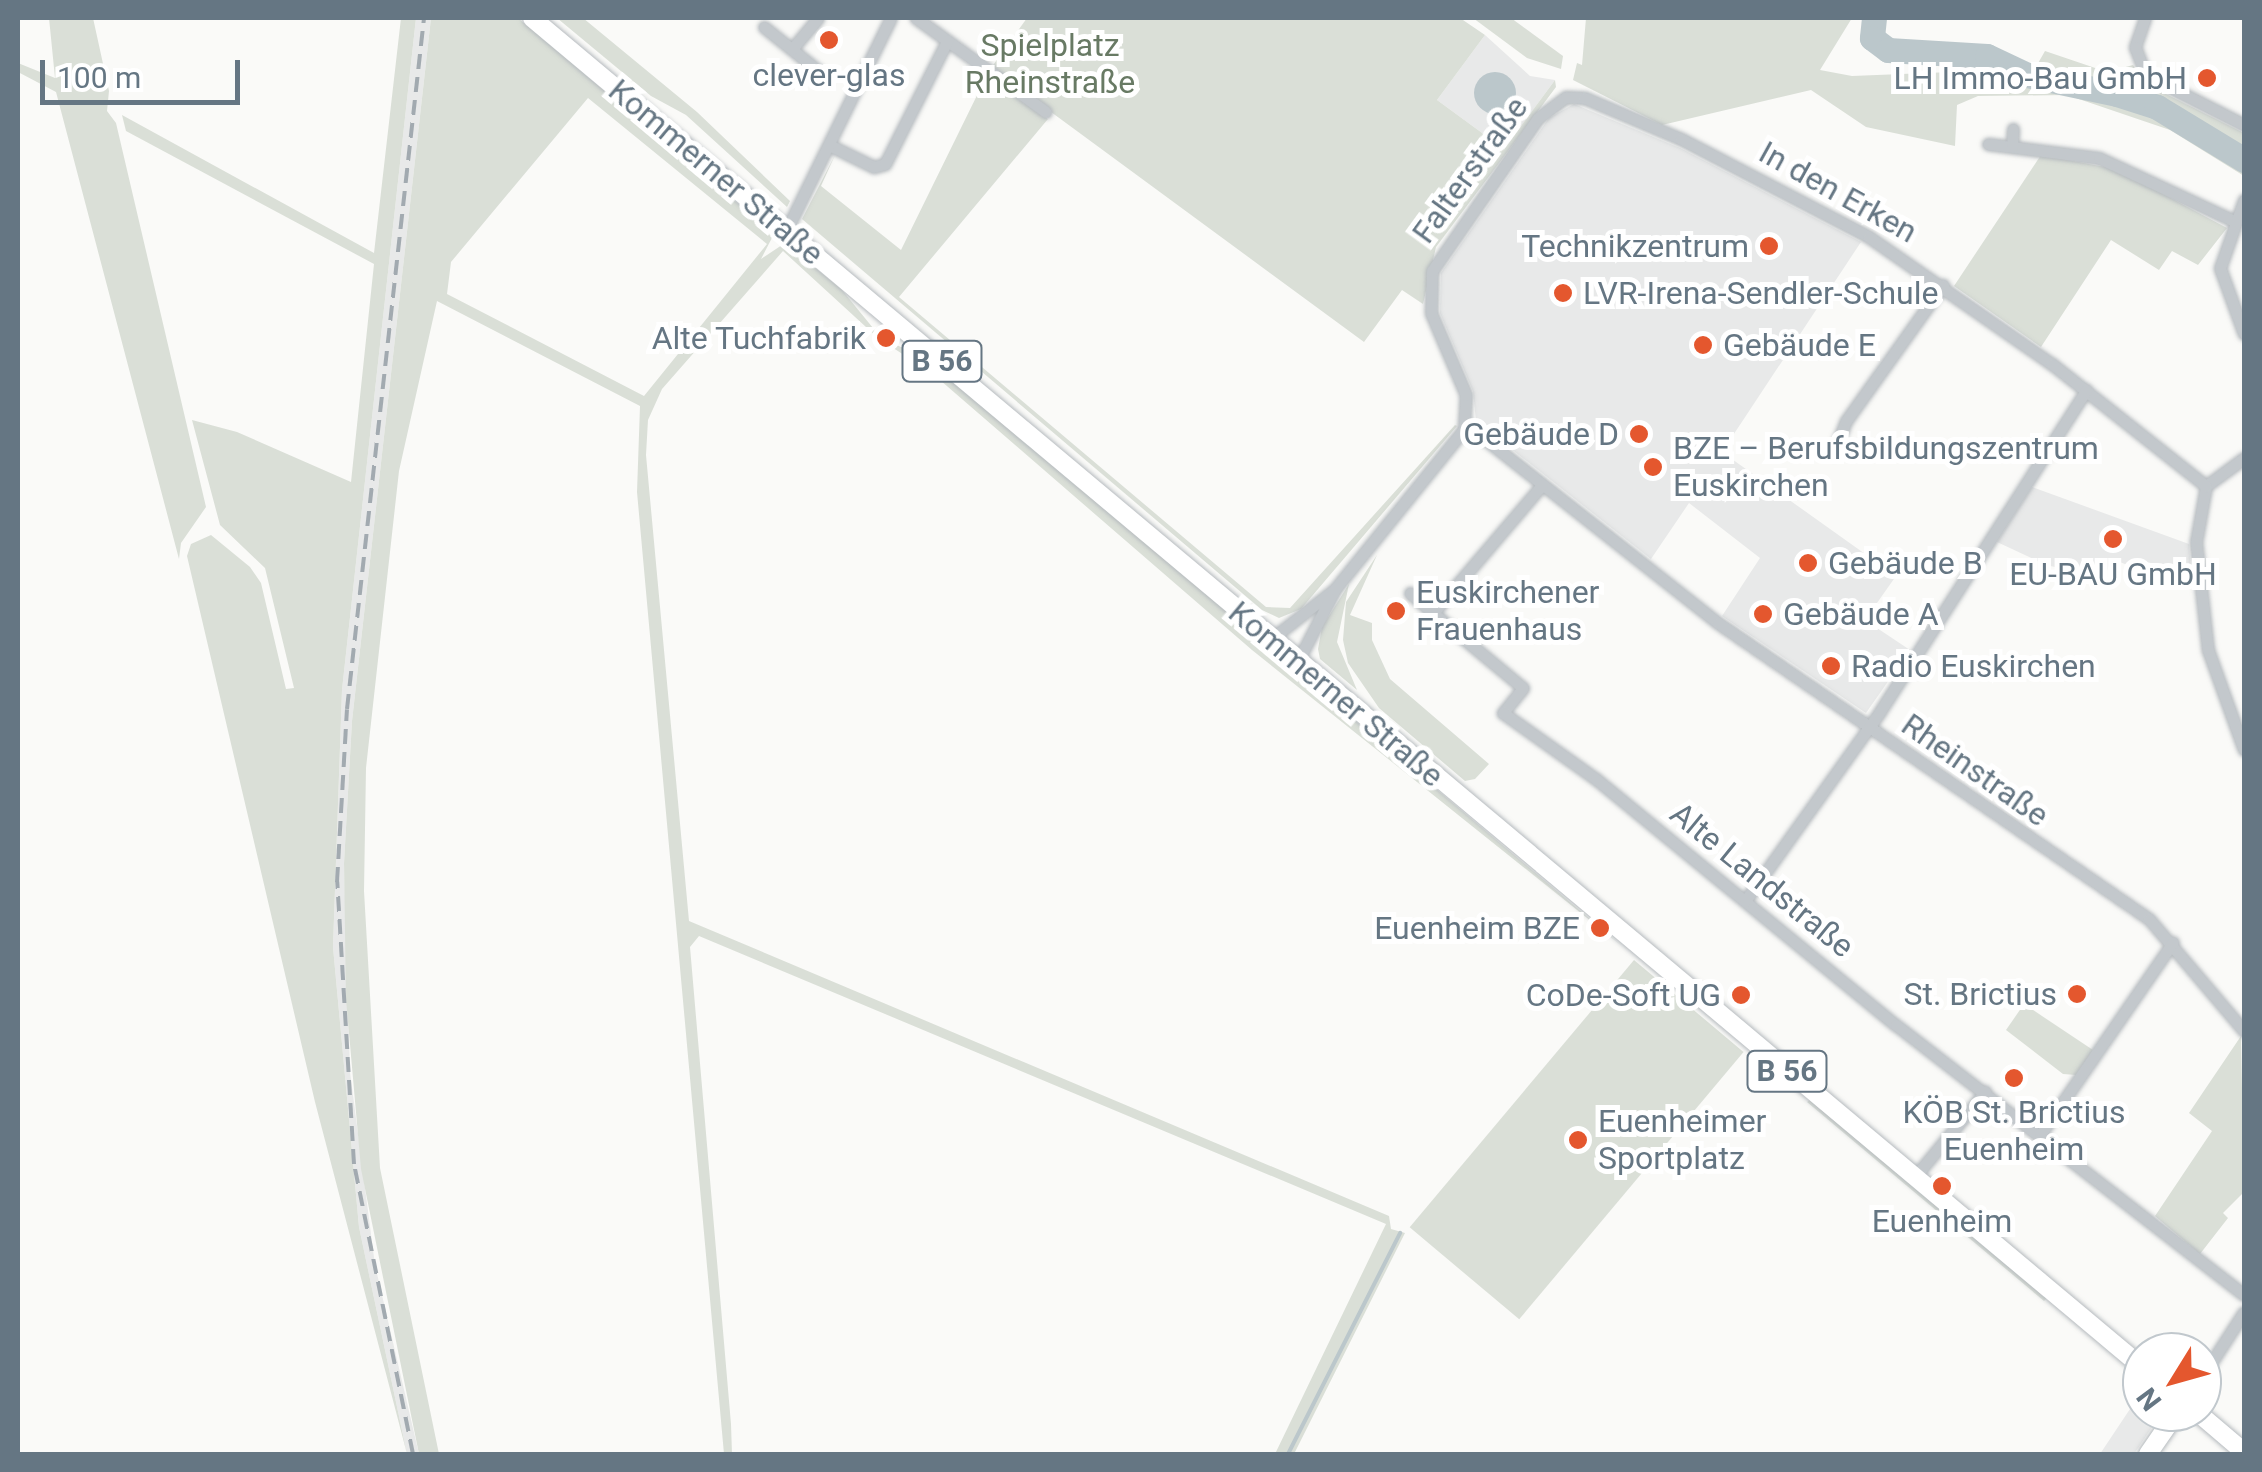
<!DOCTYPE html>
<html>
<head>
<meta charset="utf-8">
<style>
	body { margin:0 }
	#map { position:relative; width:2262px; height:1472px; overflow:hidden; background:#fafaf8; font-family:Roboto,sans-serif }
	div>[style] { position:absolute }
	.built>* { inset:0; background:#e8e9e9 }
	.green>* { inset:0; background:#dadfd7; transform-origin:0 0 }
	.water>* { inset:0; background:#bbc7cb }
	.round { border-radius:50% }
	.stream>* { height:4px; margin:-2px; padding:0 2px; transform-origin:2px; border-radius:2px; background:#bbc7cb }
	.river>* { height:25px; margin:-12.5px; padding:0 12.5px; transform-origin:12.5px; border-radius:12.5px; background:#bbc7cb }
	.roads { filter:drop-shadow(0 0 2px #b5babe) drop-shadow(0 0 2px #b5babe) }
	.street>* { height:11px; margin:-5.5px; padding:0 5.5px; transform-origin:5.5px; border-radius:5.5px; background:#c3c8cc }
	.primary>* { height:18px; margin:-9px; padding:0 9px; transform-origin:9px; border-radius:9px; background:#fff }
	.rail>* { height:4px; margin-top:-2px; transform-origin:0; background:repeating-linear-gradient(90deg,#a2aab0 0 15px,transparent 0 23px) }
	.dots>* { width:28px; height:28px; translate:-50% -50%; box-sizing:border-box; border:5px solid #fff; border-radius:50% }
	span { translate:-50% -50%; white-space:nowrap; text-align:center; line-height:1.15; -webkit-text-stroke:10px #fff; paint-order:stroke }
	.shield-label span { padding:2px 8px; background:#fff; border:2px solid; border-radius:8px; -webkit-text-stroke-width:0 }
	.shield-label { font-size:30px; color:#657683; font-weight:700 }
	.park-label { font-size:32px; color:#687a64 }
	.poi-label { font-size:32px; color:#657683 }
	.right { translate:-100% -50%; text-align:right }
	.left { translate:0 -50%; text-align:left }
	.street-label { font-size:32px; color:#657683 }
	.frame { position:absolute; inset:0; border:20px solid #657683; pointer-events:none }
	.north { position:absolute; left:2122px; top:1332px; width:100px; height:100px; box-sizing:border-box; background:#fff; border:2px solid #c1c8cd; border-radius:50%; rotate:233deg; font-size:28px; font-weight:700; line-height:40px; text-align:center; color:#657683 }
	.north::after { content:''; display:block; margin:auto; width:35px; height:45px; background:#e4572e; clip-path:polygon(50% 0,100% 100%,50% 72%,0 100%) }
	.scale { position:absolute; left:40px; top:60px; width:200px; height:45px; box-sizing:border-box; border:5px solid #657683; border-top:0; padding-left:12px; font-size:30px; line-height:35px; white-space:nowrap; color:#657683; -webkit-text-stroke:8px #fff; paint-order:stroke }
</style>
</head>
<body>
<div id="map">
	<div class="built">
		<div style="clip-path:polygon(416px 18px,431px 18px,352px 721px,344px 863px,350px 1072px,375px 1265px,419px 1454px,407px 1454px,359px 1227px,333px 947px,342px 690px)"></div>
		<div style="clip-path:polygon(1485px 35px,1530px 76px,1555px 80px,1504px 149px,1437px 100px)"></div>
		<div style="clip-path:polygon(1574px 104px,1680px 148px,1861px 242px,1722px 452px,1896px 576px,1865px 620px,1910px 650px,1866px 713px,1722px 616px,1760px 558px,1689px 503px,1651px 559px,1476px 421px,1473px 391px,1440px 313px,1441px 273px,1549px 118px)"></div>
		<div style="clip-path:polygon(2032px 487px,2189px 544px,2191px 574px,2147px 562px,2143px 571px,2112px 559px,2104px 578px,2046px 565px,1997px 542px)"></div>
		<div style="clip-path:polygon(2142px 1391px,2142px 1412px,2162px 1412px,2134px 1454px,2100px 1454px)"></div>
	</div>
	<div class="green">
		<div style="clip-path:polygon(49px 18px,93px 18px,109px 91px,107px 111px,116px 123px,206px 507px,181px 543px,179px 559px,56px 92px,18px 72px,18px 63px,55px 78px)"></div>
		<div style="clip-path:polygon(401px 18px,416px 18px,342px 690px,333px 947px,359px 1227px,407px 1454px,315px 1102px,187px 556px,191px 544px,211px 535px,250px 567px,261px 583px,286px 689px,294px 688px,265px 568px,220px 525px,192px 420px,237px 432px,351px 482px,374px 264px,126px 131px,122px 115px,374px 253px)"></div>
		<div style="clip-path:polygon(evenodd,431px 18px,518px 18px,774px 234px,761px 259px,785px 243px,842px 290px,882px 339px,925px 357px,1622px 946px,1252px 650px,933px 374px,878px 338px,783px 251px,662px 389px,648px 420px,646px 455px,689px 921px,1389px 1216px,1391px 1229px,1405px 1233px,1294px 1454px,1275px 1454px,1386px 1224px,699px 936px,690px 947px,731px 1424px,732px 1454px,724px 1454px,637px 492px,640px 406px,437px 301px,399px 471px,366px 768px,364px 891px,380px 1168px,439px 1454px,419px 1454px,361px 1169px,346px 999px,344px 863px,352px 721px,431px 18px,588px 98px,767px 244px,644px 396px,447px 294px,451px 262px,588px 98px)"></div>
		<div style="clip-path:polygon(557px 18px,583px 18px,697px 112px,790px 201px,787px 207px,686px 115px,651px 96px)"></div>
		<div style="clip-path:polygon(1027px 18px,1460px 18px,1485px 35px,1437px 100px,1504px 149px,1555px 80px,1556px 87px,1436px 247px,1423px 304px,1402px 290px,1364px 342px,991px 68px)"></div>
		<div style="clip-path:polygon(1473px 18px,1511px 18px,1563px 56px,1561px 69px,1527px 58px)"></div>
		<div style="clip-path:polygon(1586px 18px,1852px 18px,1820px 70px,1852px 76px,2001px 70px,2029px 79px,2045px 51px,2107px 72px,2133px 65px,2150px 86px,2244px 133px,2244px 176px,2170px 130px,2067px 95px,1978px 96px,1957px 105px,1955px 146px,1866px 127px,1811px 90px,1662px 125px,1573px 80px,1577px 63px,1582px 65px)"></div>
		<div style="clip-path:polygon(987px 75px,1048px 119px,899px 297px,1266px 607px,1290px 608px,1455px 425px,1457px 426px,1301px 609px,1279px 618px,1262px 610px,802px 219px,835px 155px,821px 186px,901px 250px)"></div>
		<div style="clip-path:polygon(2041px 155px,2116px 169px,2227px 228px,2198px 265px,2172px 251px,2159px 270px,2111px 240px,2041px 347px,1954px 286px)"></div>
		<div style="clip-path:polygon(1377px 555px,1350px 615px,1372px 623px,1372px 640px,1390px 679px,1489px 764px,1475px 779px,1465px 781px,1379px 708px,1348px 663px,1343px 640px,1346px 602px)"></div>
		<div style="clip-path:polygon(1349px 584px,1337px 642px,1357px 690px,1320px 659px,1318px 649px,1322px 627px)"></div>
		<div style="left:1634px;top:960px;width:143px;height:349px;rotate:40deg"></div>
		<div style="clip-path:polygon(2024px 1004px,2093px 1050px,2076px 1075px,2063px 1074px,2006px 1030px)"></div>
		<div style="clip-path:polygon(2241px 1036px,2244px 1192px,2223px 1213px,2228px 1218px,2200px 1254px,2155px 1216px,2212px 1131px,2189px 1113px)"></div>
		<div style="clip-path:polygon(1810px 1100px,2047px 1298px,2044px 1301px,1807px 1102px)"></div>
	</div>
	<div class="water">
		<div class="round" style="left:1474px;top:72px;width:42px;height:42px"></div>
	</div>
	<div class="stream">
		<div style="left:1288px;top:1454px;width:248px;rotate:-63.1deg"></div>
	</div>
	<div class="river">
		<div style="left:1874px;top:18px;width:20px;rotate:96deg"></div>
		<div style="left:1872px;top:38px;width:20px;rotate:37deg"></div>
		<div style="left:1888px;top:50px;width:99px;rotate:3.5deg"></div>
		<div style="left:1987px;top:56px;width:44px;rotate:25.4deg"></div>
		<div style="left:2027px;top:75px;width:92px;rotate:11.9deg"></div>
		<div style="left:2117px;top:94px;width:42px;rotate:18deg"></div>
		<div style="left:2157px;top:107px;width:102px;rotate:31.3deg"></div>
	</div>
	<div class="roads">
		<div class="street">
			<div style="left:916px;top:18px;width:160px;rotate:35.9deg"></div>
			<div style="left:2145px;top:18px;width:31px;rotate:109deg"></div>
			<div style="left:2135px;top:47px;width:30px;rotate:69deg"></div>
			<div style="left:2146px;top:75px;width:110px;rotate:27deg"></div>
			<div style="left:764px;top:27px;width:80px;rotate:38.9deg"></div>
			<div style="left:792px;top:49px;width:40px;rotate:-50deg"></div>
			<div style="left:1988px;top:144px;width:112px;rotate:7.2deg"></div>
			<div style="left:2099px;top:158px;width:151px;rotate:25deg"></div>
			<div style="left:829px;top:145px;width:50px;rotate:26.1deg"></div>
			<div style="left:874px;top:167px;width:11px;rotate:-15deg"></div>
			<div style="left:885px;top:164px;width:138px;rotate:-63.2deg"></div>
			<div style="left:2012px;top:147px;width:18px;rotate:-87deg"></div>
			<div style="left:2244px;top:200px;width:72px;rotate:109.4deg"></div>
			<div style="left:2220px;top:268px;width:70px;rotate:70deg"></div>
			<div style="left:786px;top:231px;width:237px;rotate:-63.8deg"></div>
			<div style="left:1466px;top:424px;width:321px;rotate:38.3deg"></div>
			<div style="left:1718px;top:623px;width:523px;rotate:34.48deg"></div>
			<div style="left:2149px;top:919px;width:147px;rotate:49.7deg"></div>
			<div style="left:1834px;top:452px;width:33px;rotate:-69deg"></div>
			<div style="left:1846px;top:421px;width:167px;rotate:-54.5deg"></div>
			<div style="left:2244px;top:458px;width:47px;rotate:143.6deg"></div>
			<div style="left:2206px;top:486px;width:57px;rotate:100.1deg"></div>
			<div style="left:2196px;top:542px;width:109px;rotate:83.7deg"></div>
			<div style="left:2208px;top:650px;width:106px;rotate:70.2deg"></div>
			<div style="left:1542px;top:485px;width:168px;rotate:130.4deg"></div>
			<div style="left:1433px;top:613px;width:117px;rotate:39.8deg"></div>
			<div style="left:1523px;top:688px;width:32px;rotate:129deg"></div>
			<div style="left:1503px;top:713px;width:114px;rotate:35.4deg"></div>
			<div style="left:1596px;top:779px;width:388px;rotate:39.4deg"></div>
			<div style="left:1896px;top:1025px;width:440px;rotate:37.8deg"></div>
			<div style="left:1410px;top:593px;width:30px;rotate:41deg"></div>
			<div style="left:1270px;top:640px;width:83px;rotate:-38.1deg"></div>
			<div style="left:1297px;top:663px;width:83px;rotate:-62.8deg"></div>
			<div style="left:1335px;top:589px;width:206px;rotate:-51.1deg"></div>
			<div style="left:1464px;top:429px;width:34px;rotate:-87deg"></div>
			<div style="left:1466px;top:395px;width:89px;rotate:-113.1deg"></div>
			<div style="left:1431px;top:313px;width:42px;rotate:-88.6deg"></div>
			<div style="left:1432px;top:271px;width:186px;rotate:-55.3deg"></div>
			<div style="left:1538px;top:118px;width:35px;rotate:-37deg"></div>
			<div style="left:1566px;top:97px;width:19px;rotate:3deg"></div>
			<div style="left:1585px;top:98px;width:104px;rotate:23.1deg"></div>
			<div style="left:1681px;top:139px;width:212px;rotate:27.5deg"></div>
			<div style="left:1869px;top:237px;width:223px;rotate:34.8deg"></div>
			<div style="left:2052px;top:364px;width:196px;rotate:38.4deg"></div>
			<div style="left:1745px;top:901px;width:231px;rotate:-54.5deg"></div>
			<div style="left:1879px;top:713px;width:384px;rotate:-57.3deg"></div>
			<div style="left:2040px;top:1135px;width:234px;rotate:-55.4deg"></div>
			<div style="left:1914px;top:1178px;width:112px;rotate:-50.5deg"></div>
			<div style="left:2202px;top:1377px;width:77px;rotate:-57.1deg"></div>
		</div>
		<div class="primary">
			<div style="left:532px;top:18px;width:2100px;rotate:39.96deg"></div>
			<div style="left:2197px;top:1412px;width:62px;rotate:40.4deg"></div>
			<div style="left:2148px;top:1454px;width:51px;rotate:-55.4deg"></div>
		</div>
	</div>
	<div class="rail">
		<div style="left:413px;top:1454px;width:296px;rotate:-101.5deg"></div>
		<div style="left:354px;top:1164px;width:283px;rotate:-93.4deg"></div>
		<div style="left:337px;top:882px;width:173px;rotate:-86.7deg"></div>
		<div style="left:347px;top:709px;width:695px;rotate:-83.64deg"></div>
	</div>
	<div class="dots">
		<div style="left:829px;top:40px;background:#e4572e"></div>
		<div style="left:2207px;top:78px;background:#e4572e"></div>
		<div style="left:1769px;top:246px;background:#e4572e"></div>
		<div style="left:1563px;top:293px;background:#e4572e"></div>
		<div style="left:886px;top:338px;background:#e4572e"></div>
		<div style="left:1703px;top:345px;background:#e4572e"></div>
		<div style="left:1639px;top:434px;background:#e4572e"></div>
		<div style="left:1653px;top:467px;background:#e4572e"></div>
		<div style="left:2113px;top:539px;background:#e4572e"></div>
		<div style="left:1808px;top:563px;background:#e4572e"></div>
		<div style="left:1396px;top:611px;background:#e4572e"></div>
		<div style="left:1763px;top:614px;background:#e4572e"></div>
		<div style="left:1831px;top:666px;background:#e4572e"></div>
		<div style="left:1600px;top:928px;background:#e4572e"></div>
		<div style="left:2077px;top:994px;background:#e4572e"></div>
		<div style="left:1741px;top:995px;background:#e4572e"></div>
		<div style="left:2014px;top:1078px;background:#e4572e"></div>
		<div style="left:1578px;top:1140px;background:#e4572e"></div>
		<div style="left:1942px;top:1186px;background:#e4572e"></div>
	</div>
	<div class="shield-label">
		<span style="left:942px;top:361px">B 56</span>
		<span style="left:1787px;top:1071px">B 56</span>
	</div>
	<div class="park-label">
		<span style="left:1050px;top:64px">Spielplatz<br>Rheinstraße</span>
	</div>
	<div class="poi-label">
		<span style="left:829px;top:75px">clever-glas</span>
		<span class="right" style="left:2187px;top:78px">LH Immo-Bau GmbH</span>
		<span class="right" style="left:1749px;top:246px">Technikzentrum</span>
		<span class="left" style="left:1583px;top:293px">LVR-Irena-Sendler-Schule</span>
		<span class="right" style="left:866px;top:338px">Alte Tuchfabrik</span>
		<span class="left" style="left:1723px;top:345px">Gebäude E</span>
		<span class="right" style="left:1619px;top:434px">Gebäude D</span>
		<span class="left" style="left:1673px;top:467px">BZE – Berufsbildungszentrum<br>Euskirchen</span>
		<span class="left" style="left:1828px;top:563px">Gebäude B</span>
		<span style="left:2113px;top:574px">EU-BAU GmbH</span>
		<span class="left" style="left:1416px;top:611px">Euskirchener<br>Frauenhaus</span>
		<span class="left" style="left:1783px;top:614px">Gebäude A</span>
		<span class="left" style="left:1851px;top:666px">Radio Euskirchen</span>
		<span class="right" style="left:1580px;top:928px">Euenheim BZE</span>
		<span class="right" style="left:2057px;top:994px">St. Brictius</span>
		<span class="right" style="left:1721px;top:995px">CoDe-Soft UG</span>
		<span style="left:2014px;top:1131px">KÖB St. Brictius<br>Euenheim</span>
		<span class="left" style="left:1598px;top:1140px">Euenheimer<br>Sportplatz</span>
		<span style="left:1942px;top:1221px">Euenheim</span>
	</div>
	<div class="street-label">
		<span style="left:1470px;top:170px;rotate:-54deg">Falterstraße</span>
		<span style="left:716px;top:172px;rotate:40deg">Kommerner Straße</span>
		<span style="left:1838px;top:192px;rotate:29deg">In den Erken</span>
		<span style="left:1336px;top:694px;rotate:40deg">Kommerner Straße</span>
		<span style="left:1975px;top:770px;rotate:35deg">Rheinstraße</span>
		<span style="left:1762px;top:880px;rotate:39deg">Alte Landstraße</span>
	</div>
	<div class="frame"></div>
	<div class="north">N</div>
	<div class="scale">100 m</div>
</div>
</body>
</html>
